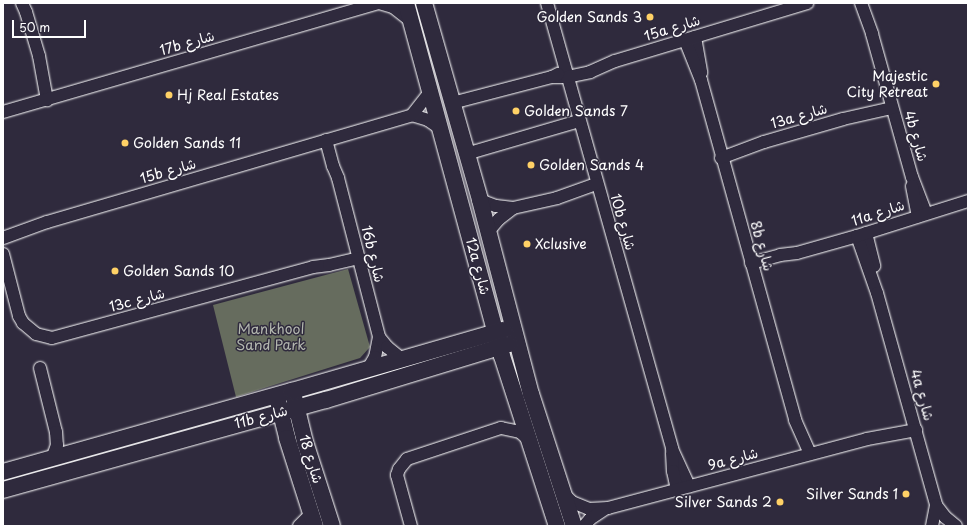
<!DOCTYPE html>
<html>
<head>
<meta charset="utf-8">
<style>
	body { margin:0 }
	#map { position:relative; width:971px; height:529px; overflow:hidden; background:#2f2a3d; font-family:"Playpen Sans","Playpen Sans Arabic",sans-serif }
	div>[style] { position:absolute }
	.green>* { inset:0; background:#666c5e }
	.roads { filter:drop-shadow(0 0 1px #fff) drop-shadow(0 0 1px #fff) }
	.street>* { height:12px; margin:-6px; padding:0 6px; transform-origin:6px; border-radius:6px; background:#2f2a3d }
	.secondary>* { height:16px; margin:-8px; padding:0 8px; transform-origin:8px; border-radius:8px; background:#2f2a3d }
	.dots>* { width:11px; height:11px; translate:-50% -50%; box-sizing:border-box; border:2px solid #2f2a3d; border-radius:50% }
	span { translate:-50% -50%; white-space:nowrap; text-align:center; line-height:1.15; -webkit-text-stroke:3px #2f2a3d; paint-order:stroke }
	.poi-label { font-size:14px; color:#fff }
	.right { translate:-100% -50%; text-align:right }
	.left { translate:0 -50%; text-align:left }
	.street-label { font-size:14px; color:#fff }
	.park-label { font-size:14px; color:#b2b6ae }
	.frame { position:absolute; inset:0; border:4px solid #fff; pointer-events:none }
	.scale { position:absolute; left:12px; top:20px; width:74px; height:18px; box-sizing:border-box; border:2px solid #fff; border-top:0; padding-left:5px; font-size:12px; line-height:14px; white-space:nowrap; color:#fff; -webkit-text-stroke:3px #2f2a3d; paint-order:stroke }
</style>
</head>
<body>
<div id="map">
	<div class="green">
		<div style="clip-path:polygon(348px 269px,370px 347px,360px 358px,236px 397px,213px 305px)"></div>
	</div>
	<div class="roads">
		<div class="street">
			<div style="left:22px;top:3px;width:10px;rotate:66deg"></div>
			<div style="left:26px;top:12px;width:46px;rotate:73.5deg"></div>
			<div style="left:39px;top:56px;width:45px;rotate:79.7deg"></div>
			<div style="left:379px;top:3px;width:15px;rotate:16deg"></div>
			<div style="left:393px;top:7px;width:23px;rotate:38deg"></div>
			<div style="left:547px;top:3px;width:463px;rotate:74.3deg"></div>
			<div style="left:672px;top:449px;width:41px;rotate:65.3deg"></div>
			<div style="left:861px;top:3px;width:33px;rotate:70deg"></div>
			<div style="left:872px;top:34px;width:148px;rotate:74.4deg"></div>
			<div style="left:912px;top:177px;width:39px;rotate:69deg"></div>
			<div style="left:695px;top:37px;width:36px;rotate:80deg"></div>
			<div style="left:685px;top:40px;width:43px;rotate:68.2deg"></div>
			<div style="left:701px;top:80px;width:353px;rotate:74.5deg"></div>
			<div style="left:795px;top:420px;width:37px;rotate:66deg"></div>
			<div style="left:552px;top:77px;width:15px"></div>
			<div style="left:567px;top:77px;width:24px;rotate:-12deg"></div>
			<div style="left:590px;top:72px;width:27px;rotate:-24deg"></div>
			<div style="left:615px;top:61px;width:201px;rotate:-16.8deg"></div>
			<div style="left:452px;top:103px;width:103px;rotate:-14.6deg"></div>
			<div style="left:552px;top:77px;width:7px;rotate:-27deg"></div>
			<div style="left:3px;top:112px;width:391px;rotate:-16.2deg"></div>
			<div style="left:412px;top:115px;width:17px;rotate:17deg"></div>
			<div style="left:428px;top:120px;width:16px;rotate:35deg"></div>
			<div style="left:326px;top:140px;width:27px;rotate:75deg"></div>
			<div style="left:333px;top:166px;width:13px;rotate:67deg"></div>
			<div style="left:338px;top:178px;width:164px;rotate:75.5deg"></div>
			<div style="left:379px;top:337px;width:20px;rotate:101deg"></div>
			<div style="left:375px;top:357px;width:14px;rotate:120deg"></div>
			<div style="left:466px;top:154px;width:118px;rotate:-16.3deg"></div>
			<div style="left:721px;top:158px;width:46px;rotate:-20.4deg"></div>
			<div style="left:764px;top:142px;width:82px;rotate:-16.2deg"></div>
			<div style="left:843px;top:119px;width:50px;rotate:-12.7deg"></div>
			<div style="left:912px;top:186px;width:31px;rotate:79deg"></div>
			<div style="left:480px;top:200px;width:17px;rotate:21deg"></div>
			<div style="left:496px;top:206px;width:17px;rotate:7deg"></div>
			<div style="left:513px;top:208px;width:45px;rotate:-12.8deg"></div>
			<div style="left:557px;top:198px;width:41px;rotate:-19.7deg"></div>
			<div style="left:488px;top:232px;width:17px;rotate:-50deg"></div>
			<div style="left:499px;top:219px;width:18px;rotate:-38deg"></div>
			<div style="left:866px;top:233px;width:34px;rotate:76deg"></div>
			<div style="left:857px;top:236px;width:60px;rotate:70.7deg"></div>
			<div style="left:877px;top:293px;width:220px;rotate:74.4deg"></div>
			<div style="left:936px;top:505px;width:15px;rotate:53deg"></div>
			<div style="left:945px;top:517px;width:14px;rotate:39deg"></div>
			<div style="left:3px;top:238px;width:47px;rotate:-20deg"></div>
			<div style="left:47px;top:222px;width:380px;rotate:-16.3deg"></div>
			<div style="left:412px;top:115px;width:31px;rotate:-52deg"></div>
			<div style="left:3px;top:254px;width:64px;rotate:75.5deg"></div>
			<div style="left:19px;top:316px;width:8px;rotate:60deg"></div>
			<div style="left:23px;top:323px;width:17px;rotate:40deg"></div>
			<div style="left:36px;top:334px;width:16px;rotate:14deg"></div>
			<div style="left:52px;top:338px;width:270px;rotate:-15.2deg"></div>
			<div style="left:313px;top:267px;width:16px;rotate:-7deg"></div>
			<div style="left:329px;top:265px;width:31px;rotate:-13deg"></div>
			<div style="left:751px;top:263px;width:30px;rotate:-15deg"></div>
			<div style="left:780px;top:255px;width:17px;rotate:-7deg"></div>
			<div style="left:797px;top:253px;width:62px;rotate:-15.8deg"></div>
			<div style="left:857px;top:236px;width:116px;rotate:-17.5deg"></div>
			<div style="left:379px;top:337px;width:13px;rotate:51deg"></div>
			<div style="left:387px;top:347px;width:19px;rotate:39deg"></div>
			<div style="left:40px;top:368px;width:66px;rotate:76deg"></div>
			<div style="left:56px;top:432px;width:13px;rotate:86deg"></div>
			<div style="left:57px;top:445px;width:15px;rotate:110deg"></div>
			<div style="left:672px;top:453px;width:18px;rotate:87deg"></div>
			<div style="left:673px;top:471px;width:19px;rotate:78deg"></div>
			<div style="left:565px;top:495px;width:10px;rotate:45deg"></div>
			<div style="left:572px;top:502px;width:18px;rotate:22deg"></div>
			<div style="left:589px;top:509px;width:19px;rotate:-3deg"></div>
			<div style="left:608px;top:508px;width:268px;rotate:-14.9deg"></div>
			<div style="left:867px;top:439px;width:50px;rotate:-10.4deg"></div>
			<div style="left:299px;top:526px;width:17px;rotate:-45deg"></div>
			<div style="left:411px;top:526px;width:53px;rotate:-105.4deg"></div>
			<div style="left:397px;top:475px;width:6px;rotate:-72deg"></div>
			<div style="left:399px;top:469px;width:13px;rotate:-51deg"></div>
			<div style="left:407px;top:459px;width:99px;rotate:-18.3deg"></div>
			<div style="left:501px;top:428px;width:19px;rotate:12deg"></div>
			<div style="left:520px;top:432px;width:13px;rotate:42deg"></div>
			<div style="left:584px;top:526px;width:9px;rotate:-49deg"></div>
			<div style="left:590px;top:519px;width:18px;rotate:-34deg"></div>
			<div style="left:932px;top:526px;width:21px;rotate:-79deg"></div>
		</div>
		<div class="secondary">
			<div style="left:406px;top:3px;width:366px;rotate:74.8deg"></div>
			<div style="left:502px;top:356px;width:179px;rotate:72.1deg"></div>
			<div style="left:424px;top:3px;width:205px;rotate:74.1deg"></div>
			<div style="left:480px;top:200px;width:201px;rotate:75.3deg"></div>
			<div style="left:531px;top:394px;width:139px;rotate:72deg"></div>
			<div style="left:294px;top:397px;width:46px;rotate:76.3deg"></div>
			<div style="left:305px;top:442px;width:88px;rotate:72.2deg"></div>
			<div style="left:278px;top:401px;width:38px;rotate:76deg"></div>
			<div style="left:287px;top:438px;width:92px;rotate:72.3deg"></div>
			<div style="left:3px;top:472px;width:300px;rotate:-15.7deg"></div>
			<div style="left:292px;top:391px;width:221px;rotate:-16.1deg"></div>
			<div style="left:3px;top:490px;width:335px;rotate:-15.6deg"></div>
			<div style="left:326px;top:400px;width:191px;rotate:-17deg"></div>
		</div>
	</div>
	<div class="dots">
		<div style="left:650px;top:17px;background:#ffd166"></div>
		<div style="left:936px;top:84px;background:#ffd166"></div>
		<div style="left:169px;top:95px;background:#ffd166"></div>
		<div style="left:516px;top:111px;background:#ffd166"></div>
		<div style="left:125px;top:143px;background:#ffd166"></div>
		<div style="left:531px;top:165px;background:#ffd166"></div>
		<div style="left:527px;top:244px;background:#ffd166"></div>
		<div style="left:115px;top:271px;background:#ffd166"></div>
		<div style="left:906px;top:494px;background:#ffd166"></div>
		<div style="left:780px;top:502px;background:#ffd166"></div>
	</div>
	<div class="poi-label">
		<span class="right" style="left:642px;top:17px">Golden Sands 3</span>
		<span class="right" style="left:928px;top:84px">Majestic<br>City Retreat</span>
		<span class="left" style="left:177px;top:95px">Hj Real Estates</span>
		<span class="left" style="left:524px;top:111px">Golden Sands 7</span>
		<span class="left" style="left:133px;top:143px">Golden Sands 11</span>
		<span class="left" style="left:539px;top:165px">Golden Sands 4</span>
		<span class="left" style="left:535px;top:244px">Xclusive</span>
		<span class="left" style="left:123px;top:271px">Golden Sands 10</span>
		<span class="right" style="left:898px;top:494px">Silver Sands 1</span>
		<span class="right" style="left:772px;top:502px">Silver Sands 2</span>
	</div>
	<div class="street-label">
		<span style="left:672px;top:28px;rotate:-17deg">15a شارع</span>
		<span style="left:187px;top:43px;rotate:-16deg">17b شارع</span>
		<span style="left:799px;top:116px;rotate:-16deg">13a شارع</span>
		<span style="left:916px;top:136px;rotate:74deg">4b شارع</span>
		<span style="left:168px;top:171px;rotate:-16deg">15b شارع</span>
		<span style="left:878px;top:213px;rotate:-18deg">11a شارع</span>
		<span style="left:623px;top:222px;rotate:74deg">10b شارع</span>
		<span style="left:762px;top:246px;rotate:74deg">8b شارع</span>
		<span style="left:373px;top:254px;rotate:76deg">16b شارع</span>
		<span style="left:478px;top:266px;rotate:75deg">12a شارع</span>
		<span style="left:137px;top:300px;rotate:-15deg">13c شارع</span>
		<span style="left:922px;top:395px;rotate:74deg">4a شارع</span>
		<span style="left:261px;top:417px;rotate:-15deg">11b شارع</span>
		<span style="left:311px;top:459px;rotate:73deg">شارع 18</span>
		<span style="left:733px;top:459px;rotate:-15deg">9a شارع</span>
	</div>
	<div class="park-label">
		<span style="left:271px;top:337px">Mankhool<br>Sand Park</span>
	</div>
	<div class="frame"></div>
	<div class="scale">50 m</div>
</div>
</body>
</html>
